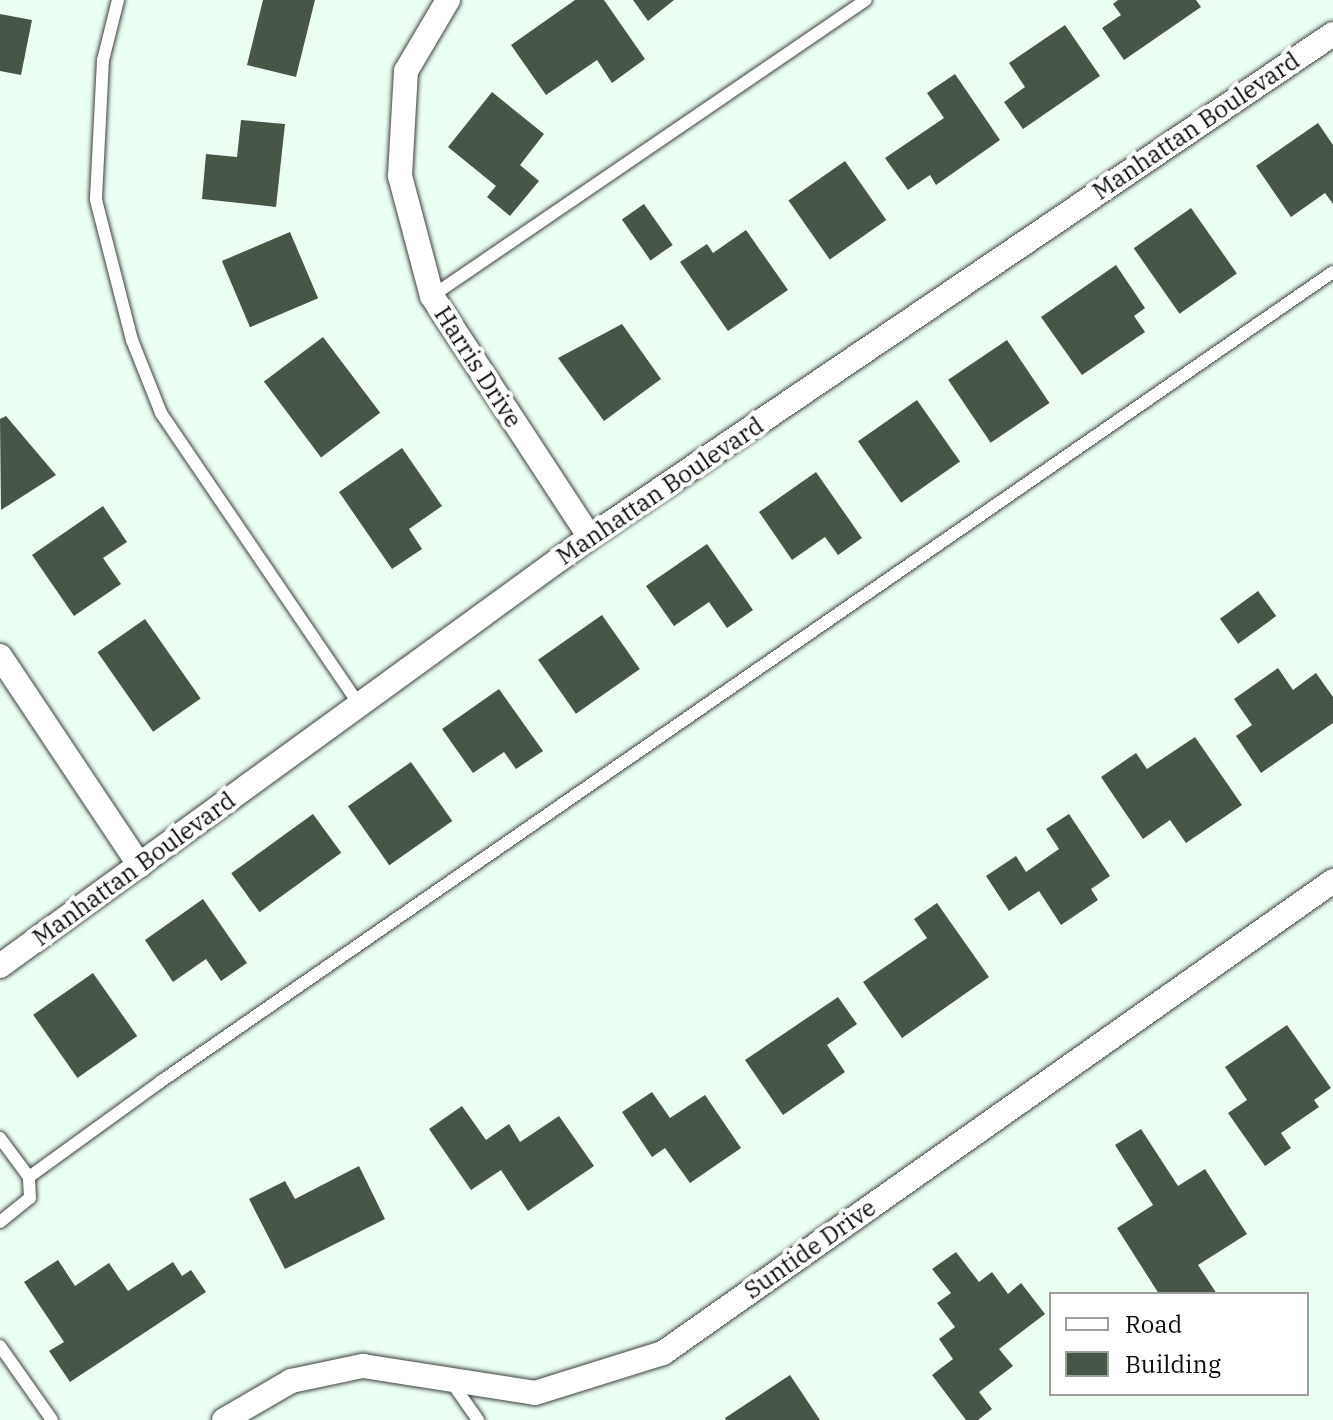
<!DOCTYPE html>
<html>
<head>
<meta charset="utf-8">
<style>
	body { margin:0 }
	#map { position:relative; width:1333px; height:1420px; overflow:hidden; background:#ebfff3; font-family:"IBM Plex Serif",serif }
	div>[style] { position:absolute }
	.building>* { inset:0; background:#485647; transform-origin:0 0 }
	.roads { filter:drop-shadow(0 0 2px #3f3f3f) drop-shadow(0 0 2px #3f3f3f) }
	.lane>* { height:12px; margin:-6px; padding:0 6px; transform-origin:6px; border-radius:6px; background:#fff }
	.street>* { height:24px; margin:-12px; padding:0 12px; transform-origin:12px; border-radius:12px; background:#fff }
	span { translate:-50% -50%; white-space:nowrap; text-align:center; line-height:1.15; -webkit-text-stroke:8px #fff; paint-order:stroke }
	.street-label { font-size:24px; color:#0c0c0c }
	.legend { position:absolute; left:1049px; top:1292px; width:260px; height:104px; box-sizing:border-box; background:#fff; border:2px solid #9e9e9e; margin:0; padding:10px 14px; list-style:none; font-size:24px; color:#0c0c0c }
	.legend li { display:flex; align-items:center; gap:16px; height:40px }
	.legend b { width:40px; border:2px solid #9e9e9e }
</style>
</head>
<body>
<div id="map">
	<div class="building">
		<div style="clip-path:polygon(263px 0,315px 0,296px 77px,247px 65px)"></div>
		<div style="clip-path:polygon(575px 0,604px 0,645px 59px,612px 83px,597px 60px,546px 95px,511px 45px)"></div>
		<div style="clip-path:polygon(633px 0,674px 0,648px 21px)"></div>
		<div style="clip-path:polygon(1118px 0,1196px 0,1201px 7px,1124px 60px,1102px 28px,1121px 15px,1113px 4px)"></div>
		<div style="clip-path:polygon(0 14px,32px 20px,21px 75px,0 71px)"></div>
		<div style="clip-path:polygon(1065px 25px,1100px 76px,1023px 129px,1004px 102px,1025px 87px,1009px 63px)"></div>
		<div style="clip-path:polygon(955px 74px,1000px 140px,936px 185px,930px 175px,908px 190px,885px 158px,944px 118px,927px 93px)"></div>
		<div style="clip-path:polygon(492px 92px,544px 134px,520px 165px,539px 181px,510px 216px,487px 197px,496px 186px,448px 147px)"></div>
		<div style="clip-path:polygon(241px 120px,285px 124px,276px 207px,202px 199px,206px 154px,237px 157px)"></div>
		<div style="clip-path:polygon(1318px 123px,1333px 145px,1333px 204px,1325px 193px,1291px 217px,1256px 166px)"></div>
		<div style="left:845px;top:161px;width:72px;height:69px;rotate:55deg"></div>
		<div style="left:644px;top:204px;width:50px;height:27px;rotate:55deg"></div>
		<div style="left:1191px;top:208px;width:80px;height:70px;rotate:55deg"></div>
		<div style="clip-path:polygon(746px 230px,788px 290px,728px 331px,680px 262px,707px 244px,713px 253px)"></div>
		<div style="left:290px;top:232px;width:72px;height:74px;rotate:67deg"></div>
		<div style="clip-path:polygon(1116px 265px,1145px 308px,1134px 316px,1145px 332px,1082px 375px,1041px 317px)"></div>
		<div style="clip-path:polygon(622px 324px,661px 379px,604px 421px,558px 358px)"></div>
		<div style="left:323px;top:337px;width:95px;height:74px;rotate:53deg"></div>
		<div style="left:1007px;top:340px;width:76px;height:71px;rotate:56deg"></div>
		<div style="left:917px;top:400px;width:75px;height:72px;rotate:55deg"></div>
		<div style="clip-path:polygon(6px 416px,56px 475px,1px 510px,0 419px)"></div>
		<div style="clip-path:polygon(402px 448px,442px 506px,409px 529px,422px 549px,392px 569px,339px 492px)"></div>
		<div style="clip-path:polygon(816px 472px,862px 538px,838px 555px,825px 537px,792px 560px,759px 512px)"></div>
		<div style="clip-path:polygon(103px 506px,127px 542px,103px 558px,121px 584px,74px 616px,32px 555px)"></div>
		<div style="clip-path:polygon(707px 544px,753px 610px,727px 628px,709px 602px,674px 626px,646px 586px)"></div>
		<div style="left:1258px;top:591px;width:31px;height:47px;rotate:54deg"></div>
		<div style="left:602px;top:615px;width:66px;height:78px;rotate:55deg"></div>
		<div style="left:145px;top:619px;width:97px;height:58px;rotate:55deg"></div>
		<div style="clip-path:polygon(1278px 668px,1293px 690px,1316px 673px,1333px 697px,1333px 723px,1261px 773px,1236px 736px,1252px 725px,1234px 699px)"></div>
		<div style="clip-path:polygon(499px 689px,543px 751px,516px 769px,504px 752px,473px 773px,442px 729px)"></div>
		<div style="clip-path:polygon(1195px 737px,1242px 805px,1186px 843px,1170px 820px,1143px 839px,1101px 777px,1136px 753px,1147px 769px)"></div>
		<div style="left:411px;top:762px;width:72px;height:77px;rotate:55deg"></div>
		<div style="left:313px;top:814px;width:48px;height:101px;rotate:54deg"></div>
		<div style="clip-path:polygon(1069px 814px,1110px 876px,1091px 889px,1098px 900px,1061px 925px,1039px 891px,1009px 911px,986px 876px,1016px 856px,1026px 872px,1059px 849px,1046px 829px)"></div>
		<div style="clip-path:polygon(203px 899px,247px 963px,221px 981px,206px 959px,173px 982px,145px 940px)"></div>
		<div style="clip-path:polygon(937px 903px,989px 977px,902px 1038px,863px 982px,927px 938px,914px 919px)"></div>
		<div style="left:93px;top:973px;width:77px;height:73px;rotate:55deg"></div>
		<div style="clip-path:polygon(838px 997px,857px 1024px,827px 1045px,845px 1072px,783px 1115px,745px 1060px)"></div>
		<div style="clip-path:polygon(1287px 1025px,1331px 1088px,1314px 1100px,1319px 1107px,1281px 1133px,1291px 1148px,1265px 1166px,1228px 1113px,1247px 1100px,1225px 1067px)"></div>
		<div style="clip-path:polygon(652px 1092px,670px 1118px,705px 1095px,741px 1148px,690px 1183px,665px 1148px,652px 1157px,622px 1112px)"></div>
		<div style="clip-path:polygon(462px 1106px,486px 1140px,509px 1124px,520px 1142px,559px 1116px,594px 1166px,528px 1211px,501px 1170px,471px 1190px,429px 1129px)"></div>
		<div style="clip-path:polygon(1141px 1129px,1178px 1186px,1205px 1169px,1247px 1234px,1198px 1265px,1217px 1294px,1159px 1294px,1117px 1228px,1153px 1205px,1115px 1145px)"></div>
		<div style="clip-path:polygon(359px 1166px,385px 1219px,285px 1269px,249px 1199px,285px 1181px,295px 1199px)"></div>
		<div style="clip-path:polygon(956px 1252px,979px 1282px,992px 1272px,1008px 1294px,1021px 1283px,1045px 1314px,999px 1349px,1013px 1366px,979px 1392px,992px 1409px,978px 1420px,966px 1420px,932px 1375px,953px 1359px,939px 1339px,955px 1327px,937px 1303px,951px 1293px,932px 1269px)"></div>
		<div style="clip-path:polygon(58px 1260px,75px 1286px,109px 1263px,128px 1291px,173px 1262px,182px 1276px,191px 1270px,206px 1292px,70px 1382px,49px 1351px,64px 1342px,24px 1282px)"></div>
		<div style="clip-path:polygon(790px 1375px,820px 1420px,726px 1420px,725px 1418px)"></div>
	</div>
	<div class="roads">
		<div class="lane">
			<div style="left:118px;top:0;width:62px;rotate:104deg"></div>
			<div style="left:103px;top:60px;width:140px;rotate:92.9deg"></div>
			<div style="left:96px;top:200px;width:145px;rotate:75.6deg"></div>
			<div style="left:132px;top:340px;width:79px;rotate:68.3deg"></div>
			<div style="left:161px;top:413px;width:351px;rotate:55.8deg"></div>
			<div style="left:432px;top:296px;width:525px;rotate:-34.3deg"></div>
			<div style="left:0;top:1138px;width:49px;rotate:53.4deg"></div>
			<div style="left:0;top:1222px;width:38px;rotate:-39deg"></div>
			<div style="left:30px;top:1198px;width:21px;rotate:-93deg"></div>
			<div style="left:29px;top:1177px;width:162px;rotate:-35.9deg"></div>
			<div style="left:160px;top:1082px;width:1425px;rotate:-34.63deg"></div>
			<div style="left:0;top:1346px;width:90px;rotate:54.9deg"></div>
			<div style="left:450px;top:1380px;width:49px;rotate:55deg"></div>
		</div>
		<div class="street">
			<div style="left:448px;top:0;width:82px;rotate:120.6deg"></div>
			<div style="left:406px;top:71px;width:105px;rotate:93.3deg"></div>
			<div style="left:400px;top:176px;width:124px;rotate:75.1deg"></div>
			<div style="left:432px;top:296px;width:288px;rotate:56.8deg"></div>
			<div style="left:0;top:656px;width:252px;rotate:56.3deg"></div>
			<div style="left:0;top:966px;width:729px;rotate:-36.02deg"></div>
			<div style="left:590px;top:537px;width:897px;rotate:-34.1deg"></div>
			<div style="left:224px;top:1420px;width:78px;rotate:-30.2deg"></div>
			<div style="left:291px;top:1381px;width:74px;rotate:-11.8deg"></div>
			<div style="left:363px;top:1366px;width:174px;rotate:8.9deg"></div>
			<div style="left:535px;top:1393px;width:134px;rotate:-17.4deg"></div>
			<div style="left:663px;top:1353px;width:820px;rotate:-35.16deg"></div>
		</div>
	</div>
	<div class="street-label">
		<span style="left:1196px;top:126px;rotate:-34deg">Manhattan Boulevard</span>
		<span style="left:478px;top:367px;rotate:57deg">Harris Drive</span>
		<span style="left:660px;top:491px;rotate:-34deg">Manhattan Boulevard</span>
		<span style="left:134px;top:869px;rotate:-36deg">Manhattan Boulevard</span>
		<span style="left:810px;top:1249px;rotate:-35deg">Suntide Drive</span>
	</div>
	<ul class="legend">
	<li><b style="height:10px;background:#fff"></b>Road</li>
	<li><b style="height:22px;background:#485647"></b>Building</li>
	</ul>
</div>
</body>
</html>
